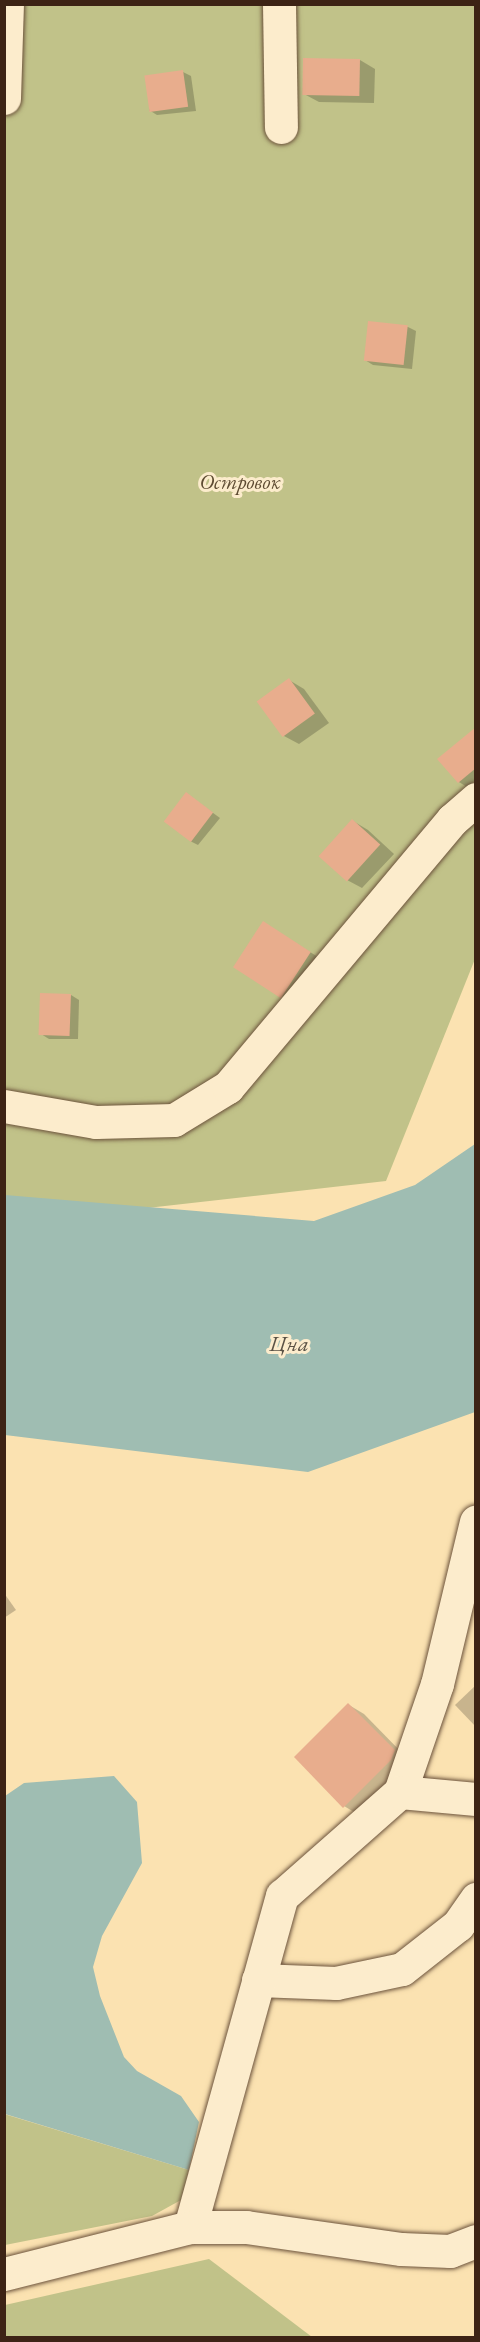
<!DOCTYPE html>
<html>
<head>
<meta charset="utf-8">
<style>
	body { margin:0 }
	#map { position:relative; width:480px; height:2342px; overflow:hidden; background:#fbe2b1; font-family:"EB Garamond",serif }
	div>[style] { position:absolute }
	.green>* { inset:0; background:#c1c289 }
	.water>* { inset:0; background:#9fbdb2 }
	.shadow>* { inset:0; background:#0003 }
	.building>* { inset:0; background:#e8ad8d; transform-origin:0 0 }
	.roads { filter:drop-shadow(0 0 2px #6c533c) drop-shadow(0 0 2px #6c533c) }
	.street>* { height:33px; margin:-16.5px; padding:0 16.5px; transform-origin:16.5px; border-radius:16.5px; background:#fceccc }
	span { translate:-50% -50%; white-space:nowrap; text-align:center; line-height:1.15; -webkit-text-stroke:6px #fceccc; paint-order:stroke }
	.park-label { font-size:21px; color:#5e4b32; font-style:italic }
	.water-label { font-size:22px; color:#5a5144; font-style:italic }
	.frame { position:absolute; inset:0; border:6px solid #3d2315; pointer-events:none }
</style>
</head>
<body>
<div id="map">
	<div class="green">
		<div style="clip-path:polygon(4px 5px,475px 5px,475px 959px,386px 1181px,5px 1224px)"></div>
		<div style="clip-path:polygon(4px 2114px,189px 2170px,181px 2200px,152px 2216px,5px 2245px)"></div>
		<div style="clip-path:polygon(209px 2259px,312px 2337px,5px 2337px,5px 2305px)"></div>
	</div>
	<div class="water">
		<div style="clip-path:polygon(475px 1144px,475px 1412px,308px 1472px,5px 1435px,5px 1195px,314px 1221px,415px 1185px)"></div>
		<div style="clip-path:polygon(114px 1776px,137px 1802px,142px 1863px,102px 1936px,93px 1967px,100px 1996px,124px 2057px,137px 2071px,181px 2096px,199px 2122px,189px 2170px,5px 2114px,5px 1796px,24px 1783px)"></div>
	</div>
	<div class="shadow">
		<div style="clip-path:polygon(360px 60px,375px 69px,374px 103px,319px 102px,304px 94px)"></div>
		<div style="clip-path:polygon(183px 72px,191px 76px,196px 111px,157px 115px,149px 110px)"></div>
		<div style="clip-path:polygon(369px 323px,408px 327px,416px 331px,412px 369px,373px 365px,365px 360px)"></div>
		<div style="clip-path:polygon(289px 680px,304px 689px,329px 723px,299px 744px,284px 736px)"></div>
		<div style="clip-path:polygon(476px 742px,476px 780px,467px 787px,459px 782px,439px 759px)"></div>
		<div style="clip-path:polygon(187px 794px,220px 818px,198px 845px,190px 841px)"></div>
		<div style="clip-path:polygon(353px 821px,368px 830px,394px 854px,362px 888px,347px 880px,321px 855px)"></div>
		<div style="clip-path:polygon(278px 932px,326px 962px,295px 1004px,280px 995px)"></div>
		<div style="clip-path:polygon(71px 995px,79px 1000px,78px 1039px,49px 1039px,41px 1034px)"></div>
		<div style="clip-path:polygon(4px 1593px,16px 1610px,4px 1618px)"></div>
		<div style="clip-path:polygon(476px 1685px,476px 1727px,455px 1705px)"></div>
		<div style="clip-path:polygon(349px 1705px,364px 1714px,409px 1760px,359px 1815px,344px 1806px)"></div>
	</div>
	<div class="building">
		<div style="left:303px;top:58px;width:57px;height:37px;rotate:1deg"></div>
		<div style="left:183px;top:70px;width:37px;height:39px;rotate:82deg"></div>
		<div style="left:368px;top:321px;width:40px;height:40px;rotate:6deg"></div>
		<div style="left:289px;top:678px;width:44px;height:40px;rotate:54deg"></div>
		<div style="clip-path:polygon(476px 727px,476px 768px,458px 783px,437px 759px)"></div>
		<div style="left:186px;top:792px;width:34px;height:37px;rotate:37deg"></div>
		<div style="left:352px;top:819px;width:38px;height:50px;rotate:42deg"></div>
		<div style="left:263px;top:921px;width:57px;height:55px;rotate:33deg"></div>
		<div style="left:40px;top:993px;width:31px;height:42px;rotate:2deg"></div>
		<div style="clip-path:polygon(348px 1703px,395px 1750px,391px 1760px,343px 1808px,294px 1757px)"></div>
	</div>
	<div class="roads">
		<div class="street">
			<div style="left:279px;top:4px;width:123px;rotate:89.1deg"></div>
			<div style="left:4px;top:98px;width:94px;rotate:-88.2deg"></div>
			<div style="left:4px;top:1106px;width:93px;rotate:9.9deg"></div>
			<div style="left:96px;top:1122px;width:78px;rotate:-1.5deg"></div>
			<div style="left:174px;top:1120px;width:63px;rotate:-31.4deg"></div>
			<div style="left:228px;top:1087px;width:349px;rotate:-50deg"></div>
			<div style="left:452px;top:820px;width:32px;rotate:-41deg"></div>
			<div style="left:400px;top:1792px;width:114px;rotate:-71.1deg"></div>
			<div style="left:437px;top:1684px;width:167px;rotate:-76.5deg"></div>
			<div style="left:258px;top:1980px;width:78px;rotate:2.2deg"></div>
			<div style="left:336px;top:1983px;width:67px;rotate:-12deg"></div>
			<div style="left:402px;top:1969px;width:71px;rotate:-38.2deg"></div>
			<div style="left:458px;top:1925px;width:32px;rotate:-55deg"></div>
			<div style="left:190px;top:2227px;width:344px;rotate:-74.5deg"></div>
			<div style="left:282px;top:1896px;width:157px;rotate:-41.4deg"></div>
			<div style="left:400px;top:1792px;width:76px;rotate:5.3deg"></div>
			<div style="left:4px;top:2274px;width:192px;rotate:-14.2deg"></div>
			<div style="left:190px;top:2227px;width:56px"></div>
			<div style="left:246px;top:2227px;width:157px;rotate:8.1deg"></div>
			<div style="left:401px;top:2249px;width:49px;rotate:2.3deg"></div>
			<div style="left:450px;top:2251px;width:28px;rotate:-21deg"></div>
		</div>
	</div>
	<div class="park-label">
		<span style="left:240px;top:482px">Островок</span>
	</div>
	<div class="water-label">
		<span style="left:289px;top:1344px">Цна</span>
	</div>
	<div class="frame"></div>
</div>
</body>
</html>
